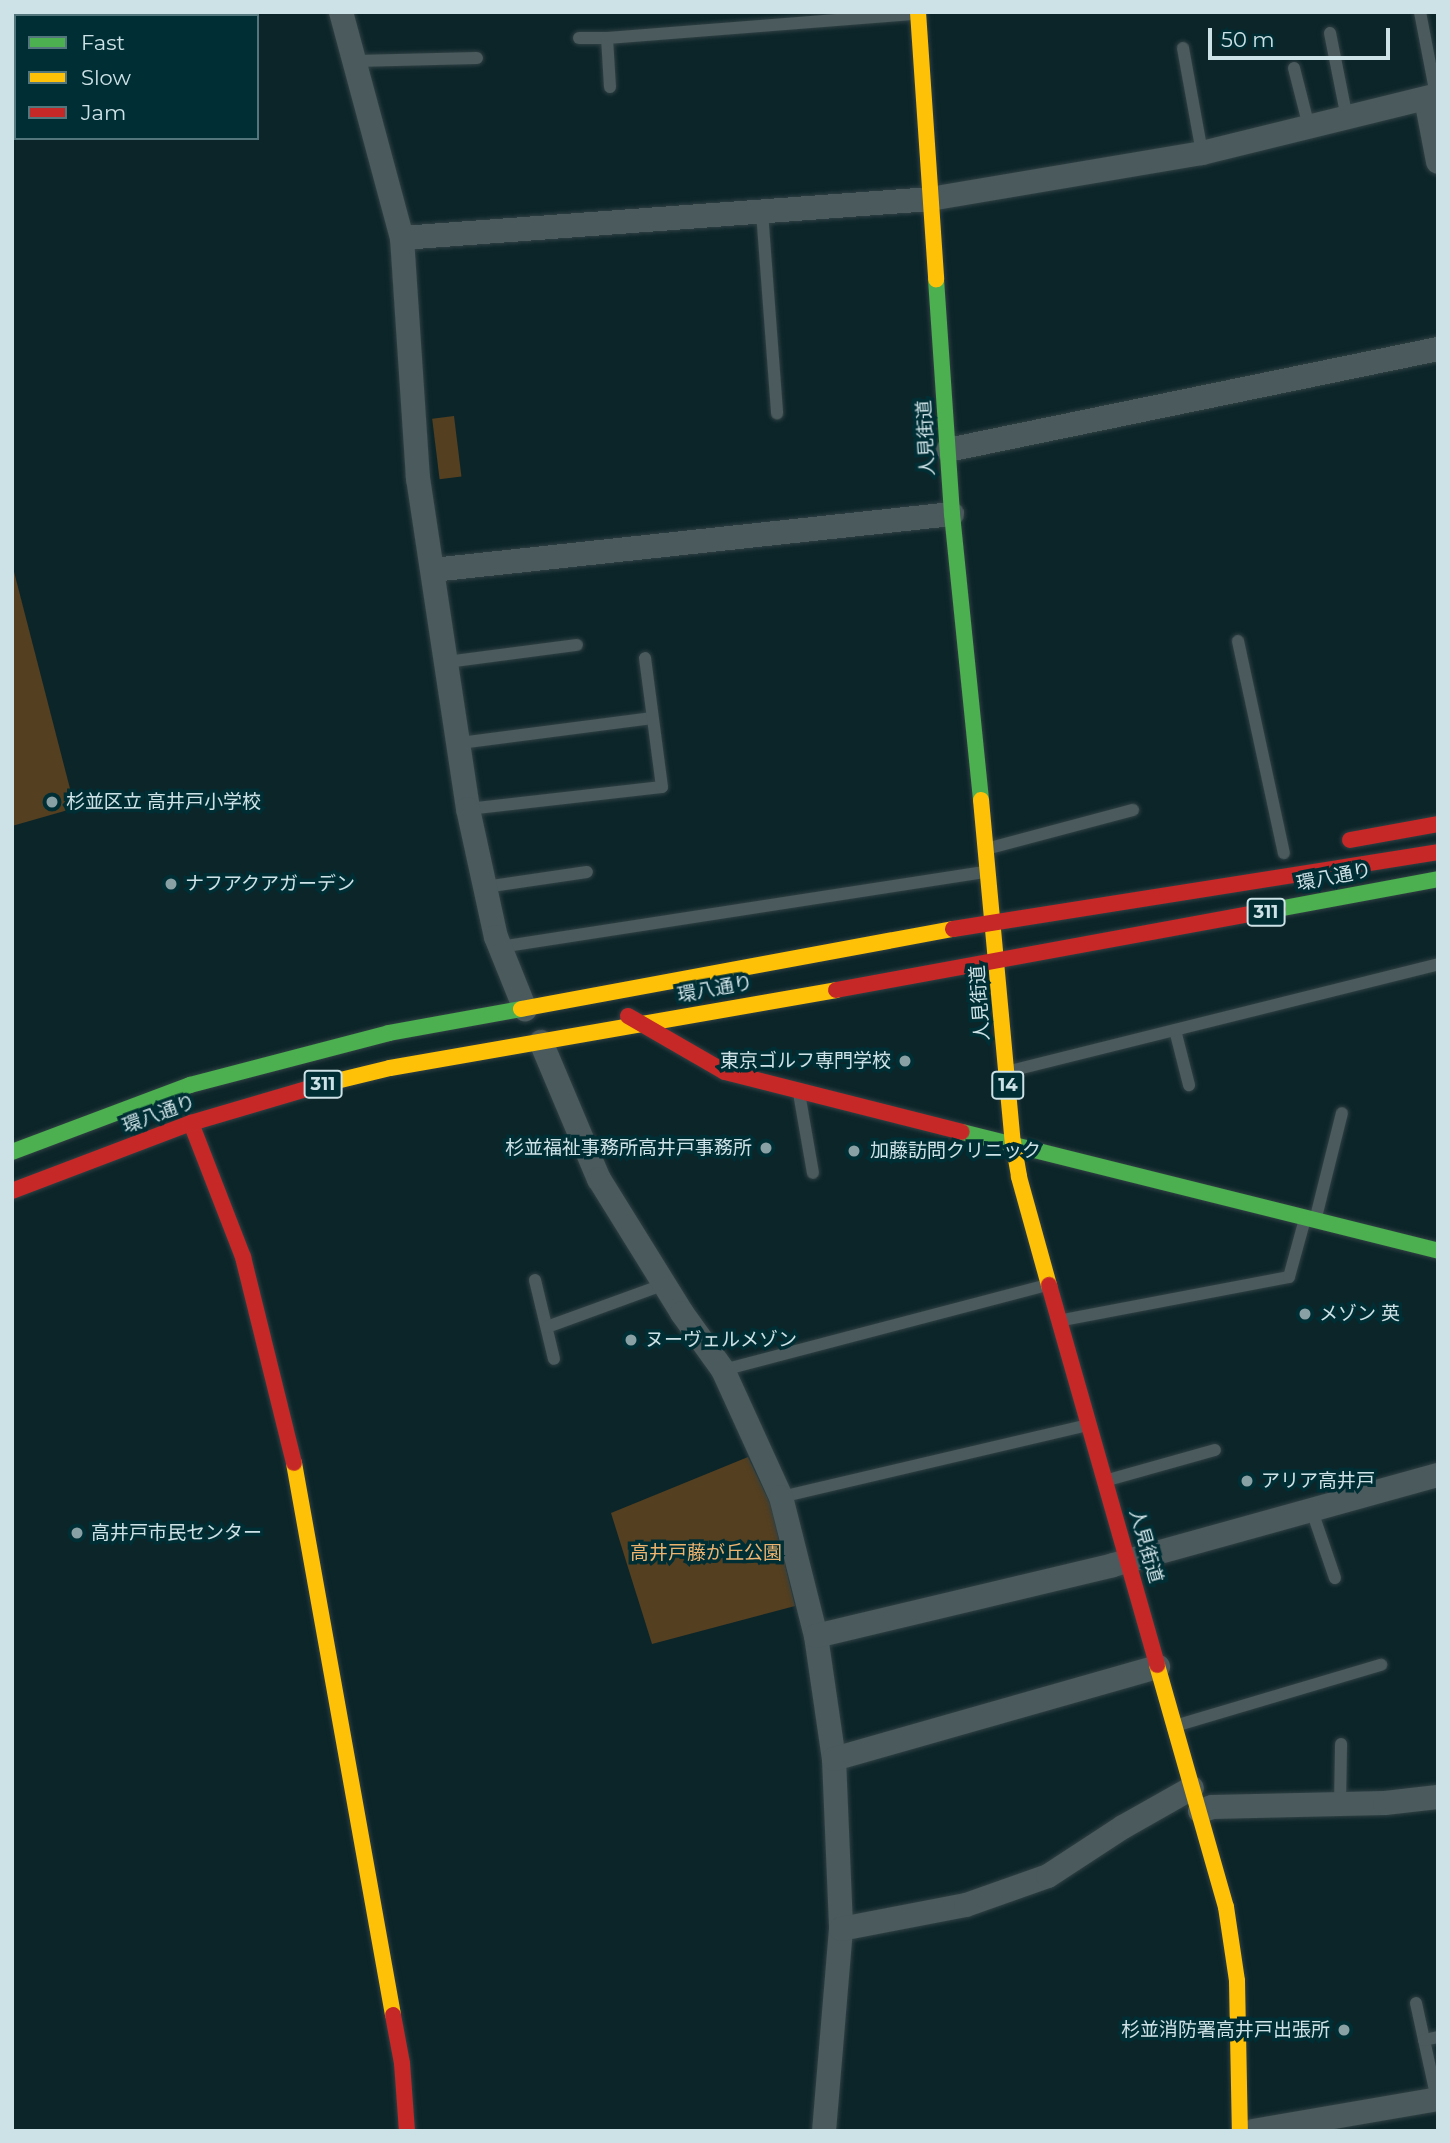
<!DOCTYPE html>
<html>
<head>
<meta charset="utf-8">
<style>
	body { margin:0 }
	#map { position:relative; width:1450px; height:2143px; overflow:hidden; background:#0c2529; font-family:Montserrat,"Noto Sans JP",sans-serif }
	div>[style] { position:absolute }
	.green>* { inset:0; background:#543f20; transform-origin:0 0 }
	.roads { filter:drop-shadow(0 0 2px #314144) drop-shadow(0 0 2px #314144) }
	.lane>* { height:12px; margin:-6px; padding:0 6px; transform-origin:6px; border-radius:6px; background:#4a5a5d }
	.street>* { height:24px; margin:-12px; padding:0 12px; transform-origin:12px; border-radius:12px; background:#4a5a5d }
	.fast>* { height:16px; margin:-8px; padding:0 8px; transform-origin:8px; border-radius:8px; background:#4caf50 }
	.slow>* { height:16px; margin:-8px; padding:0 8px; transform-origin:8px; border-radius:8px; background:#ffc107 }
	.jam>* { height:16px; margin:-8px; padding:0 8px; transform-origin:8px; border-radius:8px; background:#c62828 }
	.dots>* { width:19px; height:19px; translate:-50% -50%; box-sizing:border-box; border:4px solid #002e35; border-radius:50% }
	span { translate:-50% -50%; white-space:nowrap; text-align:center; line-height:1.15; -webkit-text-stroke:7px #002e35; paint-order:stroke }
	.shield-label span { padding:2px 5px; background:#002e35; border:2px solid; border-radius:5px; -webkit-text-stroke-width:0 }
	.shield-label { font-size:18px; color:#cde2e6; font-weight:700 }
	.street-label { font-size:19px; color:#cde2e6 }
	.poi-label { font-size:19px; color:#cde2e6 }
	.left { translate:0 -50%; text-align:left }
	.right { translate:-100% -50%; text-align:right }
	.park-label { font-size:19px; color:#edb470 }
	.frame { position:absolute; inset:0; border:14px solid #cde2e6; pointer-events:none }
	.legend { position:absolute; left:14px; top:14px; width:245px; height:126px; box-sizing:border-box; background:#002e35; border:2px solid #52767c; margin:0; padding:9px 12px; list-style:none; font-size:21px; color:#cde2e6 }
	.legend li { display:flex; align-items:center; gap:14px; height:35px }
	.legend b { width:35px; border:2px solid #52767c }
	.scale { position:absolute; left:1208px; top:28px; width:182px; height:32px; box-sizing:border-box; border:4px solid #cde2e6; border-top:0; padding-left:9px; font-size:21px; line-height:24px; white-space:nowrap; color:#cde2e6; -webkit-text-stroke:5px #002e35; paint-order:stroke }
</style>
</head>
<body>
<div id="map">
	<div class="green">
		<div style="left:454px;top:416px;width:61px;height:22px;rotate:83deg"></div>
		<div style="clip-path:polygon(12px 564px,75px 808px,12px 826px)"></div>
		<div style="clip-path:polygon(748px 1457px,770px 1503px,795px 1606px,652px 1644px,611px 1513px)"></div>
	</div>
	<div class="roads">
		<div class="lane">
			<div style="left:1420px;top:12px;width:85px;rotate:79.1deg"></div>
			<div style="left:1330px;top:33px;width:87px;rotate:78.7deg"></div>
			<div style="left:579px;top:38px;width:28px"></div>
			<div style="left:1183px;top:48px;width:107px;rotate:79.7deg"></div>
			<div style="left:356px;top:61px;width:121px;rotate:-1.4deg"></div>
			<div style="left:1294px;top:68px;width:61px;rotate:75.7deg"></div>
			<div style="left:610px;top:87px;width:49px;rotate:-93.5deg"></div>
			<div style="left:607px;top:38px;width:307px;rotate:-4.5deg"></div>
			<div style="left:762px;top:212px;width:202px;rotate:85.7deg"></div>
			<div style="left:1238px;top:641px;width:217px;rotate:77.8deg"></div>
			<div style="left:447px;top:662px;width:131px;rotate:-7.5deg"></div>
			<div style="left:460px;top:743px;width:194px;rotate:-7.4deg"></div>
			<div style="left:468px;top:809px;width:195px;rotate:-6.5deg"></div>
			<div style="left:662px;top:787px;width:130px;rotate:-97.5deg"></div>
			<div style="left:990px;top:848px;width:148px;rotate:-14.9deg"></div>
			<div style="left:485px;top:887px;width:103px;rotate:-8.4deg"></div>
			<div style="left:500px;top:947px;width:490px;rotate:-8.8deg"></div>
			<div style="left:1175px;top:1030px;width:57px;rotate:75.7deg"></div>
			<div style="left:1010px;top:1071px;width:441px;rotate:-14deg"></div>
			<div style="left:799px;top:1093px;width:81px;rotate:80.1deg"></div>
			<div style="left:1316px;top:1217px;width:107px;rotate:-76deg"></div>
			<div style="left:535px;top:1280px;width:81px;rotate:76.5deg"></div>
			<div style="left:1063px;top:1320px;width:230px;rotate:-10.8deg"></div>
			<div style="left:1289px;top:1277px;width:60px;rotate:-74.6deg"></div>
			<div style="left:547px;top:1327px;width:126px;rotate:-20deg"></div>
			<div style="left:723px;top:1370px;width:332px;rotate:-14.7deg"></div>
			<div style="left:1108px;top:1480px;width:111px;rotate:-15.7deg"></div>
			<div style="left:781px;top:1497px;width:311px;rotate:-13.2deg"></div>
			<div style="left:1311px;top:1508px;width:74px;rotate:71.1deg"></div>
			<div style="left:1178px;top:1725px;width:212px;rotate:-16.5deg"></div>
			<div style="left:1340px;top:1804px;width:60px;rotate:-89deg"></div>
			<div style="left:1416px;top:2003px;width:98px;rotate:77.7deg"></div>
			<div style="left:1424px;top:2040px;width:14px;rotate:-12deg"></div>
		</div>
		<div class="street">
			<div style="left:341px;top:12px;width:234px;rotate:74.9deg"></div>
			<div style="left:402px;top:238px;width:241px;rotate:86.2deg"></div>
			<div style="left:418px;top:478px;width:335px;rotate:81.4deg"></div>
			<div style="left:468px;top:809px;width:131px;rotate:77.7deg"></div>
			<div style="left:496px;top:937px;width:78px;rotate:68.1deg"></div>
			<div style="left:1426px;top:99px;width:64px;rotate:79.2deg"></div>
			<div style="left:402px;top:238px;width:529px;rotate:-4.22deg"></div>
			<div style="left:930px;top:199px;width:276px;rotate:-9.6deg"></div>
			<div style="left:1202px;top:153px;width:243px;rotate:-13.8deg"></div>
			<div style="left:948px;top:450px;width:500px;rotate:-11.65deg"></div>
			<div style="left:433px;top:570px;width:522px;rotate:-6.16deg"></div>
			<div style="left:541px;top:1042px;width:149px;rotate:67.1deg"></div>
			<div style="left:599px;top:1179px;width:158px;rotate:58.2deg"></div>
			<div style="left:682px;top:1313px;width:70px;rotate:54.3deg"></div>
			<div style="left:723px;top:1370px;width:140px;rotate:65.5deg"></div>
			<div style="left:781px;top:1497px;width:143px;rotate:75.9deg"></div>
			<div style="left:816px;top:1636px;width:124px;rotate:81.7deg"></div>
			<div style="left:834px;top:1759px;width:170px;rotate:87.6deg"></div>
			<div style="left:841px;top:1929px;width:203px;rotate:94.8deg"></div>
			<div style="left:816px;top:1636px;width:305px;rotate:-13.4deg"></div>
			<div style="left:1113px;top:1565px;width:337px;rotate:-15.5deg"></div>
			<div style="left:834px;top:1759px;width:337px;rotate:-15.9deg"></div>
			<div style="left:1200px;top:1811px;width:13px;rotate:-18deg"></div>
			<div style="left:1212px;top:1807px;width:173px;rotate:-1.3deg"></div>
			<div style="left:1385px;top:1803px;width:53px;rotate:-6.5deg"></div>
			<div style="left:841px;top:1929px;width:127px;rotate:-10.9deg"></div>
			<div style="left:966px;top:1905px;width:87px;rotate:-19.5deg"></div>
			<div style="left:1048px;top:1876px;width:90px;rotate:-33.2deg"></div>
			<div style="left:1123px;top:1827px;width:79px;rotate:-29.5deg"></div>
			<div style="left:1253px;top:2131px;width:188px;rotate:-9.8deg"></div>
		</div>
		<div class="fast">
			<div style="left:936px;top:279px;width:236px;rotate:86.1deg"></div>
			<div style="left:952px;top:514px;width:287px;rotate:84.2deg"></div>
			<div style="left:1278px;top:909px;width:163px;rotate:-10.6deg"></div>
			<div style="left:962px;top:1132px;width:491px;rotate:14deg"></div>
			<div style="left:12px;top:1152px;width:190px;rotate:-20.6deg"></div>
			<div style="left:190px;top:1085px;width:206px;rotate:-14.6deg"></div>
			<div style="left:389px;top:1033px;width:134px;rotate:-10.3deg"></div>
		</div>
		<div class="slow">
			<div style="left:918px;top:12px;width:268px;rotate:86.1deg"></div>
			<div style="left:981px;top:800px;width:343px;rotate:84.7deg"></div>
			<div style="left:1013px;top:1142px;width:36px;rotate:80deg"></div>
			<div style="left:1019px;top:1177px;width:112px;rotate:74.5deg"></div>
			<div style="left:521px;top:1009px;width:439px;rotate:-10.5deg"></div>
			<div style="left:320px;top:1085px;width:72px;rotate:-13.7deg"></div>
			<div style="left:390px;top:1068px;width:453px;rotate:-9.9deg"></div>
			<div style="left:294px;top:1463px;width:561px;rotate:79.83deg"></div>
			<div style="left:1157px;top:1665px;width:252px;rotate:74.1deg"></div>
			<div style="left:1226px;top:1907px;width:75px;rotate:81.5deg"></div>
			<div style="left:1237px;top:1981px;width:150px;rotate:88.9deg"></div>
		</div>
		<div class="jam">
			<div style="left:1350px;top:840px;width:89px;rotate:-10.3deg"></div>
			<div style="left:953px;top:929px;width:491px;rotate:-9deg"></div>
			<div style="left:836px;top:990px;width:449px;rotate:-10.4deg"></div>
			<div style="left:628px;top:1016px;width:112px;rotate:30deg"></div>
			<div style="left:725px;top:1072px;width:244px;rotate:14.2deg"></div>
			<div style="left:191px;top:1123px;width:144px;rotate:68.8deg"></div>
			<div style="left:243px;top:1257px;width:212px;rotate:76.1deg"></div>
			<div style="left:12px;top:1191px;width:191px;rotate:-20.8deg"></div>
			<div style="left:191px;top:1123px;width:134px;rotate:-16.4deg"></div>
			<div style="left:1049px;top:1285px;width:395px;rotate:74.1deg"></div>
			<div style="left:393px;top:2015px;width:49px;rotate:79.4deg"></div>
			<div style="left:402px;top:2063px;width:68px;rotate:85.8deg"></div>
		</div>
	</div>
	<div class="dots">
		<div style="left:52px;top:802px;background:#89a0a4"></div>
		<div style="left:171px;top:884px;background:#89a0a4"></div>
		<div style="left:905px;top:1061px;background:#89a0a4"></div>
		<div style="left:766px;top:1148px;background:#89a0a4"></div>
		<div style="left:854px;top:1151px;background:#89a0a4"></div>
		<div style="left:1305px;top:1314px;background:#89a0a4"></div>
		<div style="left:631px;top:1340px;background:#89a0a4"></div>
		<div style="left:1247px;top:1481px;background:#89a0a4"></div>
		<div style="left:77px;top:1533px;background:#89a0a4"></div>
		<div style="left:1344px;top:2030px;background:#89a0a4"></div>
	</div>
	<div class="shield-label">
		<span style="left:1266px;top:912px">311</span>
		<span style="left:323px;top:1084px">311</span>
		<span style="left:1008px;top:1085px">14</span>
	</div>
	<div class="street-label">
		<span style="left:926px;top:438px;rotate:-93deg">人見街道</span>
		<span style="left:1334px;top:877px;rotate:-11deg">環八通り</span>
		<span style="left:715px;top:989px;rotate:-10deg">環八通り</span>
		<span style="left:980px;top:1003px;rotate:-94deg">人見街道</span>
		<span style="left:159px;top:1114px;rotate:-20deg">環八通り</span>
		<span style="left:1146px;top:1546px;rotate:74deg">人見街道</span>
	</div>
	<div class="poi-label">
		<span class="left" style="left:66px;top:802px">杉並区立 高井戸小学校</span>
		<span class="left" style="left:185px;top:884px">ナフアクアガーデン</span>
		<span class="right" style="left:891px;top:1061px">東京ゴルフ専門学校</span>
		<span class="right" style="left:752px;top:1148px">杉並福祉事務所高井戸事務所</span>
		<span class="left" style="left:870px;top:1151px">加藤訪問クリニック</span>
		<span class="left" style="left:1319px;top:1314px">メゾン 英</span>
		<span class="left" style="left:645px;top:1340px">ヌーヴェルメゾン</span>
		<span class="left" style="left:1261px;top:1481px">アリア高井戸</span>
		<span class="left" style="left:91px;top:1533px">高井戸市民センター</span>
		<span class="right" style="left:1330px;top:2030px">杉並消防署高井戸出張所</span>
	</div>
	<div class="park-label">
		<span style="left:706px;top:1553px">高井戸藤が丘公園</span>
	</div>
	<div class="frame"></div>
	<ul class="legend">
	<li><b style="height:9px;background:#4caf50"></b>Fast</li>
	<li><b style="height:9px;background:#ffc107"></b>Slow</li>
	<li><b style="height:9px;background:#c62828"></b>Jam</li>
	</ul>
	<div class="scale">50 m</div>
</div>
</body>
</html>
